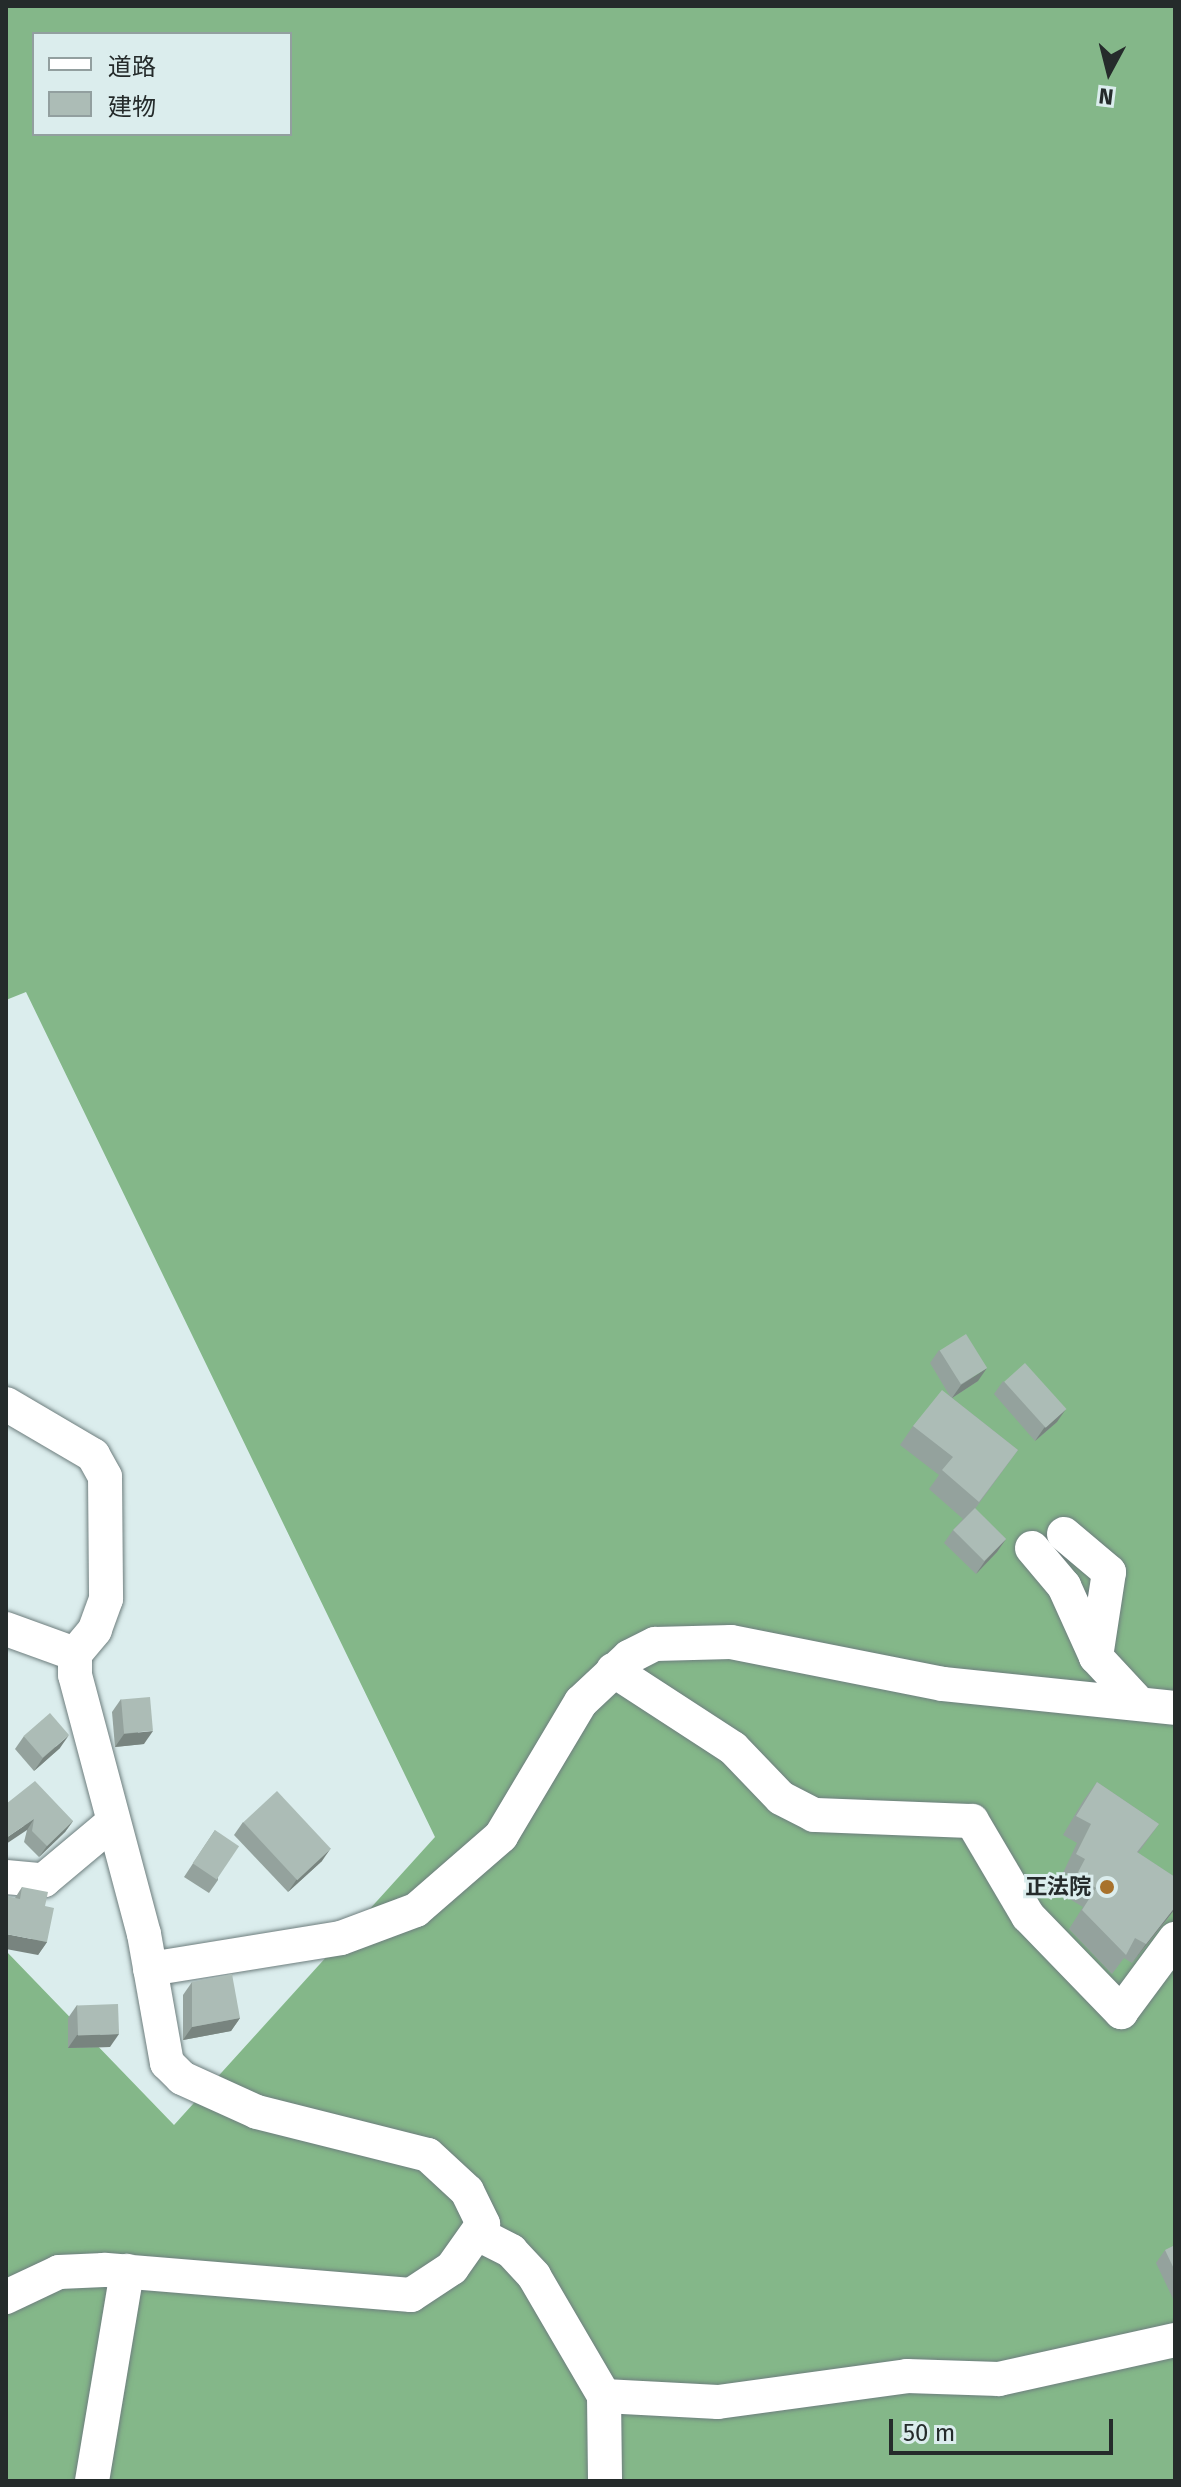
<!DOCTYPE html>
<html>
<head>
<meta charset="utf-8">
<style>
	body { margin:0 }
	#map { position:relative; width:1181px; height:2487px; overflow:hidden; background:#dbeded; font-family:"Fira Sans","Noto Sans JP",sans-serif }
	div>[style] { position:absolute }
	.forest>* { inset:0; background:#84b789 }
	.roads { filter:drop-shadow(0 0 2px #6e7e7e) drop-shadow(0 0 2px #6e7e7e) }
	.minor>* { height:34px; margin:-17px; padding:0 17px; transform-origin:17px; border-radius:17px; background:#fff }
	.wall>* { inset:0; background:#94a29d }
	.shaded-wall>* { inset:0; background:#78847f }
	.building>* { inset:0; background:#acbcb6; transform-origin:0 0 }
	.dots>* { width:22px; height:22px; translate:-50% -50%; box-sizing:border-box; border:4px solid #dbeded; border-radius:50% }
	span { translate:-50% -50%; white-space:nowrap; text-align:center; line-height:1.15; -webkit-text-stroke:6px #dbeded; paint-order:stroke }
	.poi-label { font-size:22px; color:#252b2b; font-weight:700 }
	.right { translate:-100% -50%; text-align:right }
	.frame { position:absolute; inset:0; border:8px solid #252b2b; pointer-events:none }
	.legend { position:absolute; left:32px; top:32px; width:260px; height:104px; box-sizing:border-box; background:#dbeded; border:2px solid #929f9f; margin:0; padding:10px 14px; list-style:none; font-size:24px; color:#252b2b }
	.legend li { display:flex; align-items:center; gap:16px; height:40px }
	.legend b { width:40px; border:2px solid #929f9f }
	.north { position:absolute; left:1069px; top:32px; width:80px; height:80px; -webkit-text-stroke:6px #dbeded; paint-order:stroke; rotate:187deg; font-size:22px; font-weight:700; line-height:32px; text-align:center; color:#252b2b }
	.north::after { content:''; display:block; margin:auto; width:28px; height:36px; background:#252b2b; clip-path:polygon(50% 0,100% 100%,50% 72%,0 100%) }
	.scale { position:absolute; left:889px; top:2419px; width:224px; height:36px; box-sizing:border-box; border:4px solid #252b2b; border-top:0; padding-left:10px; font-size:24px; line-height:28px; white-space:nowrap; color:#252b2b; -webkit-text-stroke:6px #dbeded; paint-order:stroke }
</style>
</head>
<body>
<div id="map">
	<div class="forest">
		<div style="clip-path:polygon(evenodd,6px 6px,1175px 6px,1175px 2481px,6px 2481px,6px 1951px,174px 2125px,435px 1837px,26px 992px,6px 1000px,6px 6px,34px 34px,290px 34px,290px 134px,34px 134px,34px 34px)"></div>
	</div>
	<div class="roads">
		<div class="minor">
			<div style="left:6px;top:1404px;width:101px;rotate:30.4deg"></div>
			<div style="left:93px;top:1455px;width:25px;rotate:61deg"></div>
			<div style="left:105px;top:1477px;width:122px;rotate:89.5deg"></div>
			<div style="left:106px;top:1599px;width:33px;rotate:110deg"></div>
			<div style="left:95px;top:1630px;width:31px;rotate:130deg"></div>
			<div style="left:75px;top:1654px;width:21px;rotate:90deg"></div>
			<div style="left:75px;top:1675px;width:268px;rotate:75.1deg"></div>
			<div style="left:144px;top:1934px;width:131px;rotate:79.9deg"></div>
			<div style="left:167px;top:2063px;width:21px;rotate:45deg"></div>
			<div style="left:182px;top:2078px;width:82px;rotate:24.4deg"></div>
			<div style="left:257px;top:2112px;width:176px;rotate:14.1deg"></div>
			<div style="left:428px;top:2155px;width:53px;rotate:42.7deg"></div>
			<div style="left:467px;top:2191px;width:37px;rotate:64deg"></div>
			<div style="left:483px;top:2224px;width:54px;rotate:125.2deg"></div>
			<div style="left:452px;top:2268px;width:49px;rotate:146.6deg"></div>
			<div style="left:411px;top:2295px;width:308px;rotate:-175.3deg"></div>
			<div style="left:104px;top:2270px;width:45px;rotate:177.5deg"></div>
			<div style="left:59px;top:2272px;width:59px;rotate:154.7deg"></div>
			<div style="left:1064px;top:1534px;width:59px;rotate:40.2deg"></div>
			<div style="left:1109px;top:1572px;width:86px;rotate:98.7deg"></div>
			<div style="left:1096px;top:1657px;width:57px;rotate:47.1deg"></div>
			<div style="left:1032px;top:1548px;width:50px;rotate:49.9deg"></div>
			<div style="left:1064px;top:1586px;width:78px;rotate:65.7deg"></div>
			<div style="left:6px;top:1629px;width:73px;rotate:19.9deg"></div>
			<div style="left:613px;top:1670px;width:143px;rotate:33deg"></div>
			<div style="left:733px;top:1748px;width:69px;rotate:46.2deg"></div>
			<div style="left:781px;top:1798px;width:37px;rotate:27deg"></div>
			<div style="left:814px;top:1815px;width:158px;rotate:2.2deg"></div>
			<div style="left:972px;top:1821px;width:110px;rotate:59.5deg"></div>
			<div style="left:1028px;top:1916px;width:134px;rotate:45.9deg"></div>
			<div style="left:1121px;top:2012px;width:91px;rotate:-53.5deg"></div>
			<div style="left:6px;top:1877px;width:38px;rotate:5deg"></div>
			<div style="left:44px;top:1880px;width:90px;rotate:-40deg"></div>
			<div style="left:150px;top:1969px;width:193px;rotate:-9.2deg"></div>
			<div style="left:341px;top:1938px;width:80px;rotate:-20.5deg"></div>
			<div style="left:416px;top:1910px;width:113px;rotate:-41deg"></div>
			<div style="left:501px;top:1836px;width:156px;rotate:-59.2deg"></div>
			<div style="left:581px;top:1702px;width:66px;rotate:-43.2deg"></div>
			<div style="left:629px;top:1657px;width:29px;rotate:-27deg"></div>
			<div style="left:655px;top:1644px;width:76px;rotate:-1.5deg"></div>
			<div style="left:731px;top:1642px;width:216px;rotate:11.2deg"></div>
			<div style="left:943px;top:1684px;width:233px;rotate:5.9deg"></div>
			<div style="left:480px;top:2235px;width:35px;rotate:27deg"></div>
			<div style="left:511px;top:2251px;width:34px;rotate:47deg"></div>
			<div style="left:534px;top:2276px;width:139px;rotate:59.7deg"></div>
			<div style="left:604px;top:2396px;width:85px;rotate:89.3deg"></div>
			<div style="left:604px;top:2396px;width:114px;rotate:3deg"></div>
			<div style="left:718px;top:2402px;width:191px;rotate:-7.8deg"></div>
			<div style="left:907px;top:2376px;width:92px;rotate:1.9deg"></div>
			<div style="left:999px;top:2379px;width:180px;rotate:-12.5deg"></div>
			<div style="left:92px;top:2481px;width:213px;rotate:-80.5deg"></div>
		</div>
	</div>
	<div class="wall">
		<div style="clip-path:polygon(939px 1350px,978px 1381px,952px 1398px,1018px 1450px,975px 1509px,1006px 1539px,997px 1552px,976px 1574px,944px 1543px,953px 1530px,963px 1519px,929px 1489px,939px 1475px,900px 1445px,913px 1426px,951px 1398px,930px 1363px)"></div>
		<div style="clip-path:polygon(1003px 1381px,1057px 1422px,1035px 1441px,994px 1394px)"></div>
		<div style="clip-path:polygon(121px 1699px,144px 1744px,115px 1747px,112px 1712px)"></div>
		<div style="clip-path:polygon(24px 1736px,60px 1748px,34px 1771px,15px 1749px)"></div>
		<div style="clip-path:polygon(1097px 1782px,1159px 1824px,1138px 1853px,1175px 1877px,1175px 1909px,1132px 1963px,1124px 1958px,1112px 1974px,1069px 1929px,1083px 1907px,1063px 1895px,1072px 1878px,1063px 1873px,1077px 1843px,1063px 1835px,1083px 1801px)"></div>
		<div style="clip-path:polygon(6px 1804px,73px 1821px,65px 1832px,39px 1857px,24px 1842px,27px 1830px)"></div>
		<div style="clip-path:polygon(243px 1822px,322px 1861px,288px 1892px,234px 1835px)"></div>
		<div style="clip-path:polygon(215px 1830px,218px 1880px,209px 1893px,184px 1877px)"></div>
		<div style="clip-path:polygon(22px 1887px,45px 1906px,47px 1942px,38px 1955px,15px 1898px)"></div>
		<div style="clip-path:polygon(192px 1982px,240px 2018px,231px 2031px,183px 2040px,183px 1995px)"></div>
		<div style="clip-path:polygon(77px 2005px,110px 2047px,68px 2048px,68px 2018px)"></div>
		<div style="clip-path:polygon(1175px 2245px,1175px 2303px,1156px 2263px,1165px 2250px)"></div>
	</div>
	<div class="shaded-wall">
		<div style="clip-path:polygon(987px 1368px,978px 1381px,952px 1398px,961px 1385px)"></div>
		<div style="clip-path:polygon(1066px 1409px,1057px 1422px,1035px 1441px,1044px 1428px)"></div>
		<div style="clip-path:polygon(1006px 1539px,997px 1552px,976px 1574px,985px 1561px)"></div>
		<div style="clip-path:polygon(153px 1731px,144px 1744px,115px 1747px,124px 1734px)"></div>
		<div style="clip-path:polygon(69px 1735px,60px 1748px,34px 1771px,43px 1758px)"></div>
		<div style="clip-path:polygon(34px 1819px,27px 1830px,6px 1844px,6px 1838px)"></div>
		<div style="clip-path:polygon(73px 1821px,65px 1832px,39px 1857px,47px 1846px)"></div>
		<div style="clip-path:polygon(331px 1848px,322px 1861px,288px 1892px,297px 1879px)"></div>
		<div style="clip-path:polygon(1175px 1907px,1175px 1909px,1132px 1963px,1146px 1944px)"></div>
		<div style="clip-path:polygon(6px 1934px,47px 1942px,38px 1955px,6px 1949px)"></div>
		<div style="clip-path:polygon(240px 2018px,231px 2031px,183px 2040px,192px 2027px)"></div>
		<div style="clip-path:polygon(119px 2034px,110px 2047px,68px 2048px,77px 2035px)"></div>
	</div>
	<div class="building">
		<div style="left:966px;top:1334px;width:40px;height:31px;rotate:58deg"></div>
		<div style="left:1025px;top:1363px;width:62px;height:28px;rotate:48deg"></div>
		<div style="clip-path:polygon(942px 1390px,1018px 1450px,979px 1502px,942px 1470px,953px 1457px,913px 1426px)"></div>
		<div style="left:975px;top:1508px;width:44px;height:31px;rotate:45deg"></div>
		<div style="left:150px;top:1697px;width:34px;height:29px;rotate:85deg"></div>
		<div style="left:50px;top:1713px;width:29px;height:35px;rotate:49deg"></div>
		<div style="clip-path:polygon(35px 1781px,73px 1821px,47px 1846px,32px 1831px,34px 1819px,6px 1838px,6px 1804px)"></div>
		<div style="clip-path:polygon(1097px 1782px,1159px 1824px,1137px 1852px,1175px 1877px,1175px 1907px,1146px 1944px,1135px 1938px,1126px 1955px,1082px 1910px,1096px 1888px,1076px 1876px,1085px 1859px,1076px 1854px,1091px 1824px,1076px 1816px)"></div>
		<div style="left:277px;top:1791px;width:79px;height:46px;rotate:47deg"></div>
		<div style="left:215px;top:1830px;width:29px;height:40px;rotate:34deg"></div>
		<div style="clip-path:polygon(22px 1887px,48px 1892px,45px 1906px,54px 1908px,47px 1942px,6px 1934px,6px 1896px,20px 1899px)"></div>
		<div style="clip-path:polygon(232px 1974px,240px 2018px,192px 2027px,192px 1982px)"></div>
		<div style="left:118px;top:2004px;width:30px;height:41px;rotate:88deg"></div>
		<div style="clip-path:polygon(1175px 2245px,1175px 2271px,1165px 2250px)"></div>
	</div>
	<div class="dots">
		<div style="left:1107px;top:1887px;background:#a8722c"></div>
	</div>
	<div class="poi-label">
		<span class="right" style="left:1091px;top:1887px">正法院</span>
	</div>
	<div class="frame"></div>
	<ul class="legend">
	<li><b style="height:10px;background:#fff"></b>道路</li>
	<li><b style="height:22px;background:#acbcb6"></b>建物</li>
	</ul>
	<div class="north">N</div>
	<div class="scale">50 m</div>
</div>
</body>
</html>
